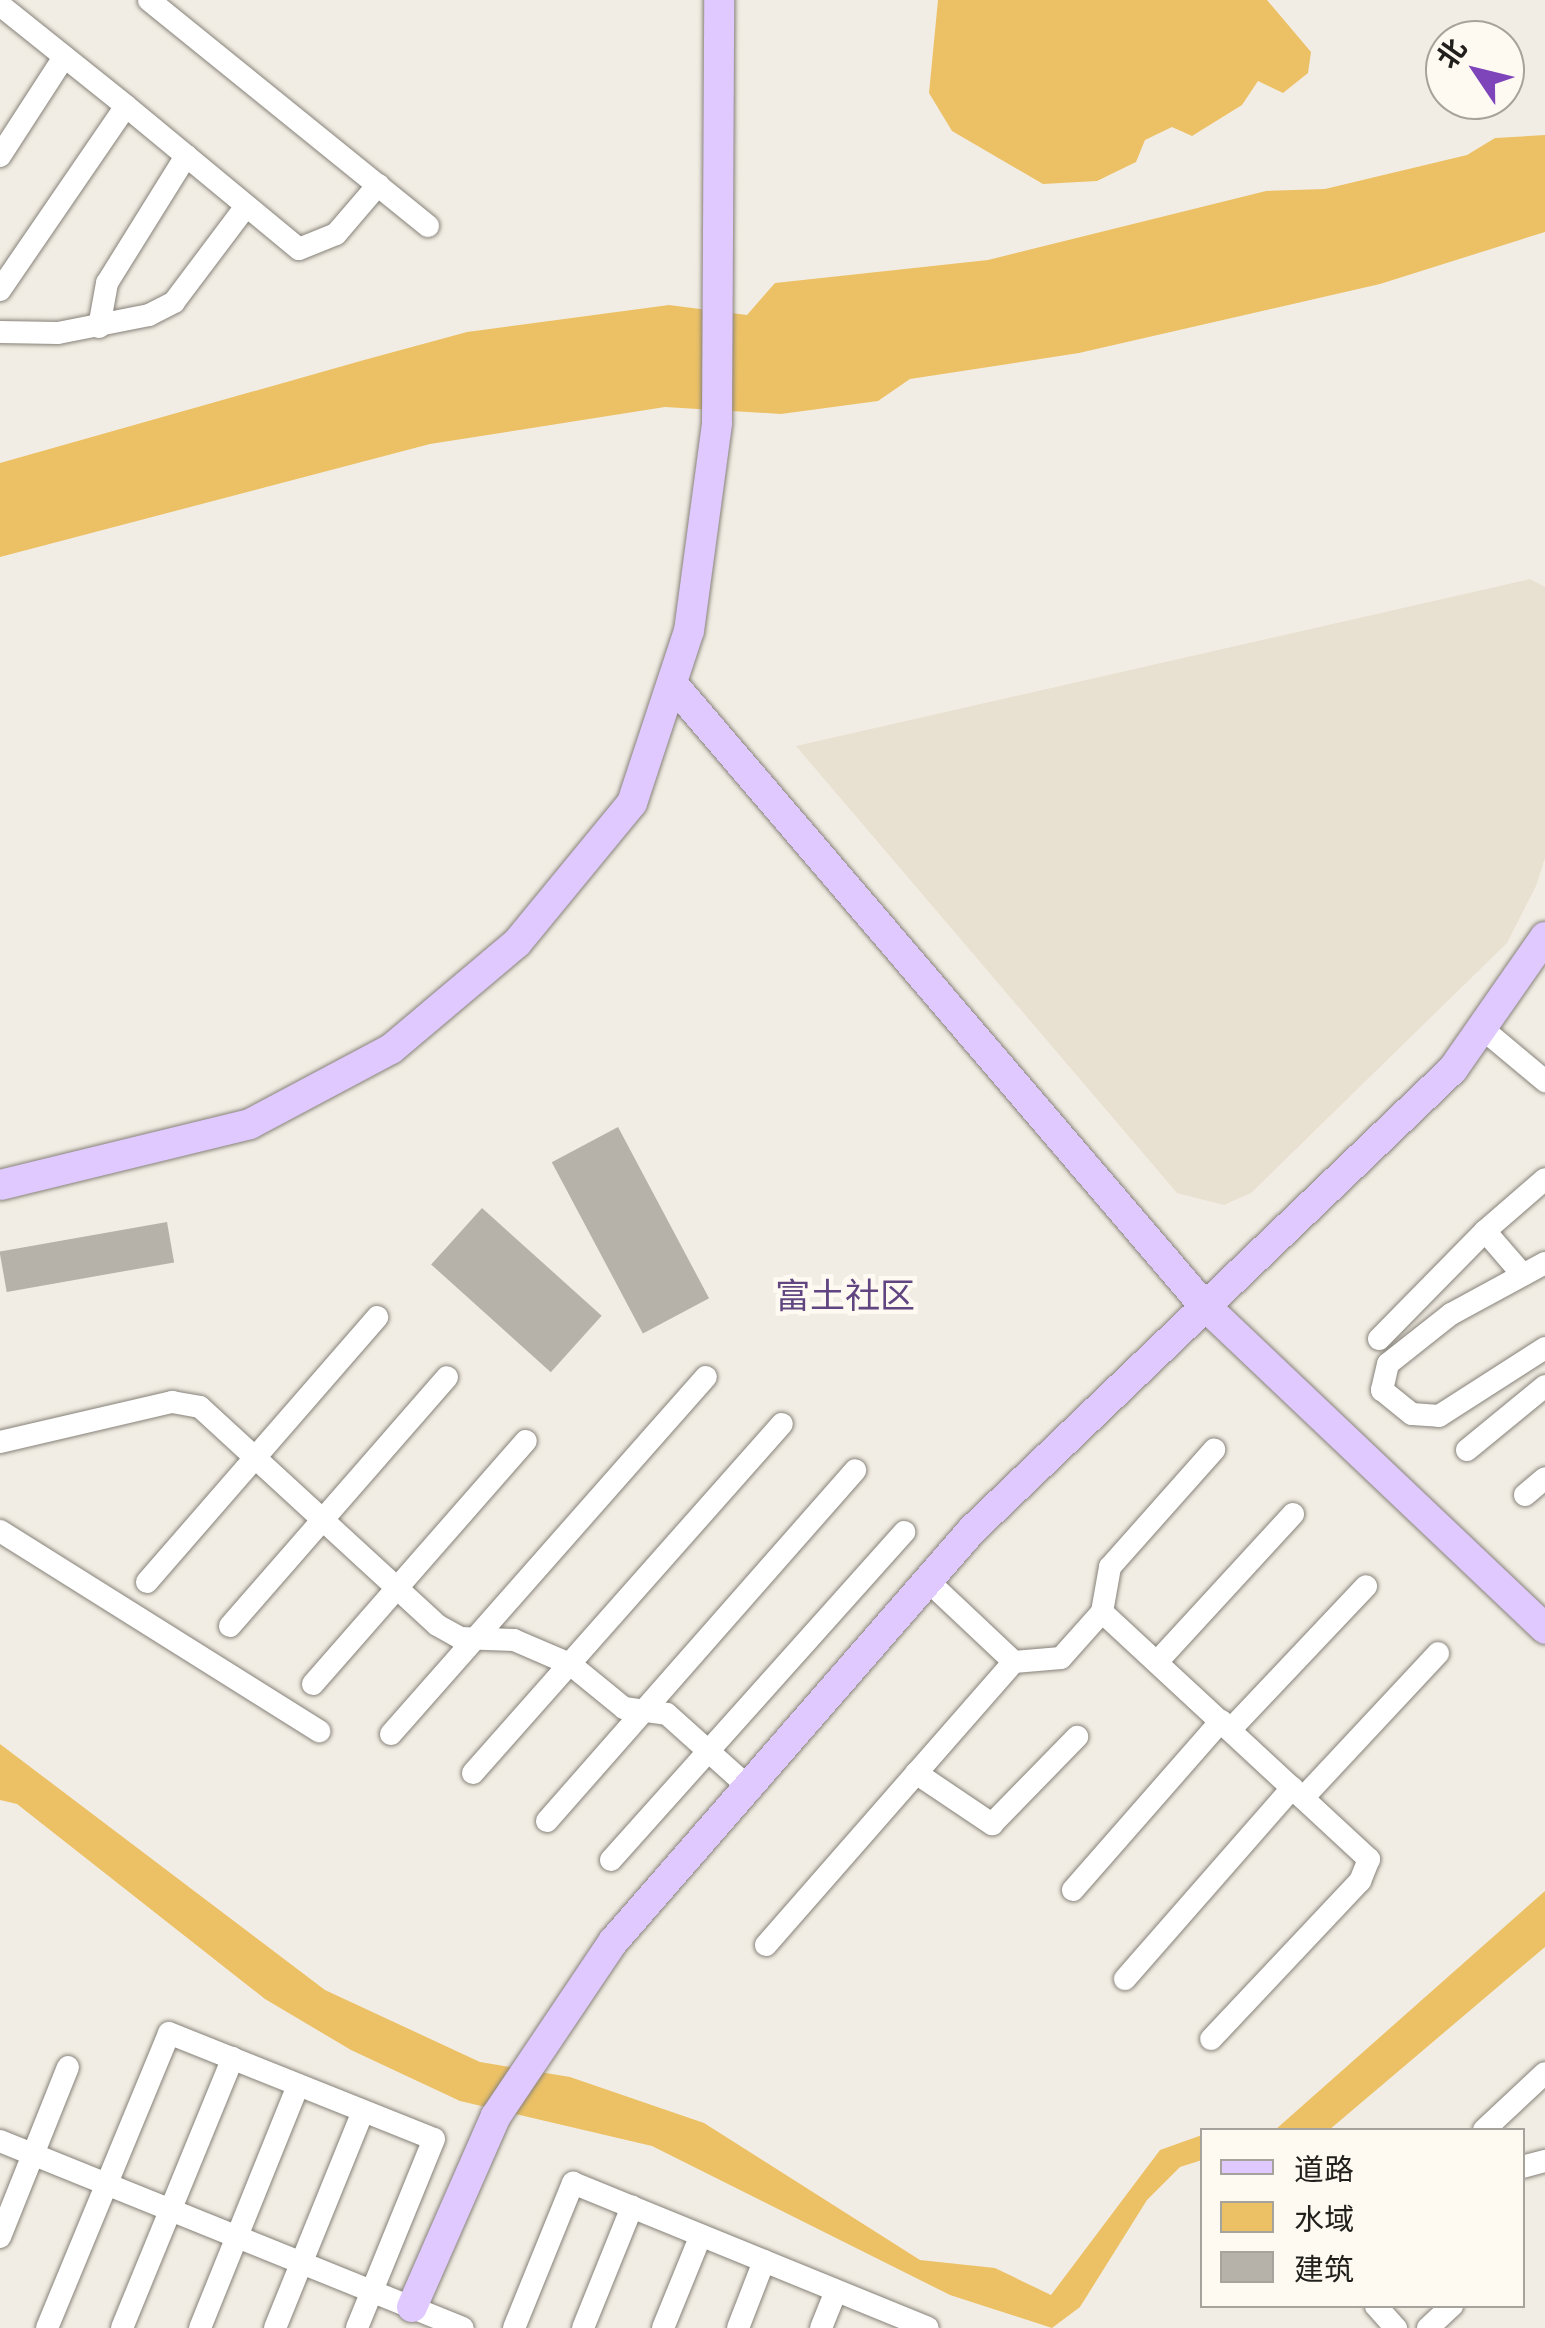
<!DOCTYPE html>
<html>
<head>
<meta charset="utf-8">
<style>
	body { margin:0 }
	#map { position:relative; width:1545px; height:2328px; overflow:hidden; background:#f2ede4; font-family:"Work Sans","Noto Sans SC",sans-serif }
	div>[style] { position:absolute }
	.built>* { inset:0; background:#e8e0d0 }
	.water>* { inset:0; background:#ecc166 }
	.building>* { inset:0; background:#b6b1a9; transform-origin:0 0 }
	.roads { filter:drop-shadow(0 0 2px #868279) drop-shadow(0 0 2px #868279) }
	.minor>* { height:22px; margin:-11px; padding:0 11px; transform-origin:11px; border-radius:11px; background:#fff }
	.major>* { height:30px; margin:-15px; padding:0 15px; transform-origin:15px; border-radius:15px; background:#e0c9fe }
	span { translate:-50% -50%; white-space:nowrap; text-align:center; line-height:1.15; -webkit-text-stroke:9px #fffaf1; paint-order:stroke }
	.neighbourhood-label { font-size:35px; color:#604581 }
	.legend { position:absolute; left:1200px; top:2128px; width:325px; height:180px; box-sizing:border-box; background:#fffaf1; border:2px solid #a6a39c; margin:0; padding:12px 18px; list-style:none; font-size:30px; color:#21201d }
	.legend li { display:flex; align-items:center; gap:20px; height:50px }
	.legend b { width:50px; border:2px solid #a6a39c }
	.north { position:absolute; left:1425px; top:20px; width:100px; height:100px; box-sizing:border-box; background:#fffaf1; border:2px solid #a6a39c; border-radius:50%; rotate:305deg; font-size:28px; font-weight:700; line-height:40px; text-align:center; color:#21201d }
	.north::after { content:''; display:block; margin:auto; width:35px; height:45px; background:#7e44ba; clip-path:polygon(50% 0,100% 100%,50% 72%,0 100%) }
</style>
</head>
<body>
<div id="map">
	<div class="built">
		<div style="clip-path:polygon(1530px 579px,1545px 587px,1545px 858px,1536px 886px,1507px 943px,1251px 1193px,1224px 1205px,1177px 1193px,796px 746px)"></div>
	</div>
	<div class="water">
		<div style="clip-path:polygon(938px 0,1267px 0,1311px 52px,1308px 73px,1283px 93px,1258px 81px,1242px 105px,1192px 136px,1172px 127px,1145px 140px,1136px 162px,1097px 181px,1043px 184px,952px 131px,929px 93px)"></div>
		<div style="clip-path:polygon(1545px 135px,1545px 232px,1380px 284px,1079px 353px,910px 379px,878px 401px,781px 414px,665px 407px,430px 444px,0 557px,0 463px,364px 360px,467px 332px,669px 305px,747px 315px,775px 283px,988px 260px,1266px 191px,1325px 189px,1467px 155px,1495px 138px)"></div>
		<div style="clip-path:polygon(0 1744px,325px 1990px,480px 2062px,570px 2077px,704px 2123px,920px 2260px,995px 2268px,1051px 2295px,1160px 2150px,1202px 2135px,1202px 2160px,1180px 2167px,1147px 2200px,1080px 2307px,1052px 2328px,950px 2295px,652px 2146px,460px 2101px,351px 2050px,265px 1999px,17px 1804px,0 1800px)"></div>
		<div style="clip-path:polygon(1545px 1891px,1545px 1947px,1329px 2130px,1275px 2130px)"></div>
	</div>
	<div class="building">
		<div style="left:618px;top:1127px;width:194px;height:75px;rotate:62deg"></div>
		<div style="left:482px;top:1208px;width:161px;height:76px;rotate:42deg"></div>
		<div style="left:167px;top:1222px;width:41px;height:170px;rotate:80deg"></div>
	</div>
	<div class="roads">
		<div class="minor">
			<div style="left:149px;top:0;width:359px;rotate:39deg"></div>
			<div style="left:0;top:5px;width:161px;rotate:38.7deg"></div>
			<div style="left:126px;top:106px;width:223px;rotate:124.4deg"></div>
			<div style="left:126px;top:106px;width:224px;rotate:39.6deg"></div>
			<div style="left:299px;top:249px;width:40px;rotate:-22deg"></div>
			<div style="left:336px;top:234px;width:65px;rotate:-49.4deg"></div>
			<div style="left:0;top:156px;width:118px;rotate:-57.1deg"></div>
			<div style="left:99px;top:327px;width:45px;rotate:-79.7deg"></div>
			<div style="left:107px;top:283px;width:150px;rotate:-58.1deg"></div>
			<div style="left:0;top:332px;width:58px;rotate:1deg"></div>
			<div style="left:58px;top:333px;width:93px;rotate:-11.2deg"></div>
			<div style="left:149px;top:315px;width:28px;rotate:-27deg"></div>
			<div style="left:174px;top:302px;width:120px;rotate:-53.1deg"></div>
			<div style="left:1484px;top:1030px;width:80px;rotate:39.9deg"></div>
			<div style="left:1545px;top:1263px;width:107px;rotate:151.5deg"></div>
			<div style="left:1451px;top:1314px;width:80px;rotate:141.6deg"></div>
			<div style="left:1388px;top:1364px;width:27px;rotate:103deg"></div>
			<div style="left:1382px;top:1390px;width:38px;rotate:39deg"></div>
			<div style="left:1412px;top:1414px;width:27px;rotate:4deg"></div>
			<div style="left:1439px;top:1416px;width:126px;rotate:-32.7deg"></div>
			<div style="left:1523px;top:1275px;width:58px;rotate:-130.8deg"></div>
			<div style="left:1485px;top:1231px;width:79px;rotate:-40.9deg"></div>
			<div style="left:1379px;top:1339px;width:151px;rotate:-45.5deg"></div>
			<div style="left:0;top:1442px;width:177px;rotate:-13.1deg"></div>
			<div style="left:172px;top:1402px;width:28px;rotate:10deg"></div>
			<div style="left:200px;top:1407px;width:322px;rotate:42.6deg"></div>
			<div style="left:437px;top:1625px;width:26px;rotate:29deg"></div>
			<div style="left:460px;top:1638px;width:54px;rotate:2.1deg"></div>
			<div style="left:514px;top:1640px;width:61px;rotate:23.2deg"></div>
			<div style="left:570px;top:1664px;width:70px;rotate:39.2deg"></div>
			<div style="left:624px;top:1708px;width:43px;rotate:7.9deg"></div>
			<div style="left:667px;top:1714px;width:106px;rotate:41.9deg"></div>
			<div style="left:1467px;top:1450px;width:101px;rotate:-39.4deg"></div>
			<div style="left:1525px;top:1495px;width:26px;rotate:-40deg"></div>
			<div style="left:0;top:1531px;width:377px;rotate:32.1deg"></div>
			<div style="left:147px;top:1582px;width:351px;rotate:-49deg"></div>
			<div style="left:1102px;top:1612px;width:364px;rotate:42.8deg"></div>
			<div style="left:1369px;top:1859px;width:24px;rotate:112deg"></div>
			<div style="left:1360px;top:1881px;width:217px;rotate:133.3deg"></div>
			<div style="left:230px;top:1626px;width:330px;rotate:-48.9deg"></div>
			<div style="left:1014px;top:1662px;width:47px;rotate:-4.9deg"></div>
			<div style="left:1061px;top:1658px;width:62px;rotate:-48.3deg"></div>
			<div style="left:1102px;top:1612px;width:46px;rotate:-79.9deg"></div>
			<div style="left:1110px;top:1567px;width:157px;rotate:-48.4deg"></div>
			<div style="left:1157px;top:1662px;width:201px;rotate:-47.4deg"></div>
			<div style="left:313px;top:1684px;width:323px;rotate:-48.8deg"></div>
			<div style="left:1230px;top:1730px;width:198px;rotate:-46.6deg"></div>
			<div style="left:391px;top:1734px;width:476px;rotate:-48.6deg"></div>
			<div style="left:473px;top:1773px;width:466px;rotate:-48.5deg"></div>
			<div style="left:916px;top:1773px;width:92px;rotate:33.9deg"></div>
			<div style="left:992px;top:1824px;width:122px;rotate:-45.7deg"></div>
			<div style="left:1303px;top:1798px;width:198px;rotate:-47deg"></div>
			<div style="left:547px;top:1821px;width:467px;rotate:-48.7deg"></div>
			<div style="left:611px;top:1860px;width:440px;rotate:-48.2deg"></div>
			<div style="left:1073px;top:1890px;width:225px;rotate:-48.8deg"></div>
			<div style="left:766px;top:1945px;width:376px;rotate:-48.8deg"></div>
			<div style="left:1014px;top:1662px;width:120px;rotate:-136.7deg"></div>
			<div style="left:1125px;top:1979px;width:254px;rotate:-48.8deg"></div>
			<div style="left:1484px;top:2130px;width:83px;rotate:-43.1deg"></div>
			<div style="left:0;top:2141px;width:499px;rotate:22deg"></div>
			<div style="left:1522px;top:2167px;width:24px;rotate:-15deg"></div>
			<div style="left:0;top:2237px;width:183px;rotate:-68.2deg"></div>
			<div style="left:1376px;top:2306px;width:30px;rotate:48deg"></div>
			<div style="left:47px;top:2328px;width:319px;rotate:-67.5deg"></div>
			<div style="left:169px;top:2033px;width:285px;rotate:21.8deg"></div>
			<div style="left:434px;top:2139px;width:204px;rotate:112.2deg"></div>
			<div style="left:122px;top:2328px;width:292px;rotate:-67.7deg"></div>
			<div style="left:200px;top:2328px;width:262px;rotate:-68deg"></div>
			<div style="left:275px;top:2328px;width:234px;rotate:-67.9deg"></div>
			<div style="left:514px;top:2328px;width:157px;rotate:-67.9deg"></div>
			<div style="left:573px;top:2183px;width:383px;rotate:22.2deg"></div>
			<div style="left:583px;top:2328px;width:131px;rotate:-68deg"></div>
			<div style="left:663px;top:2328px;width:100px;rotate:-67.8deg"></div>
			<div style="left:738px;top:2328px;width:72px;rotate:-68.8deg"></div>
			<div style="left:821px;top:2328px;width:40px;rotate:-68deg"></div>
			<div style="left:1428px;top:2328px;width:33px;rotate:-43deg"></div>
		</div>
		<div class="major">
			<div style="left:676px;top:688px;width:808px;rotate:49.47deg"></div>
			<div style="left:1201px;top:1302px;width:475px;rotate:43.5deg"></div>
			<div style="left:0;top:1185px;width:257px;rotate:-13.7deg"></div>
			<div style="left:250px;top:1124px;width:160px;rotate:-28deg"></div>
			<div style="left:391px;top:1049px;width:165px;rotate:-40.1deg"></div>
			<div style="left:517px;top:943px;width:181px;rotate:-50.6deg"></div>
			<div style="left:632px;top:803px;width:181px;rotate:-71.7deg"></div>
			<div style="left:689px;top:631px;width:210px;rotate:-82.3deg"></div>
			<div style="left:717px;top:423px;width:423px;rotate:-89.7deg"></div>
			<div style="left:412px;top:2307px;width:209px;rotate:-66.3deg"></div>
			<div style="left:496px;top:2116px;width:210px;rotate:-56.1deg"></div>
			<div style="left:613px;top:1942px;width:546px;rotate:-48.93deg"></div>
			<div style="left:972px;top:1530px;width:666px;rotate:-43.78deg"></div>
			<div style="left:1453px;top:1069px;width:161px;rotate:-55.1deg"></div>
		</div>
	</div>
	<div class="neighbourhood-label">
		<span style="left:845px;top:1296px">富土社区</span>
	</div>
	<ul class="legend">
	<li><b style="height:12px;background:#e0c9fe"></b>道路</li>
	<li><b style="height:28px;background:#ecc166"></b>水域</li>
	<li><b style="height:28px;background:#b6b1a9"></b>建筑</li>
	</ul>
	<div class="north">北</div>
</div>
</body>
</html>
